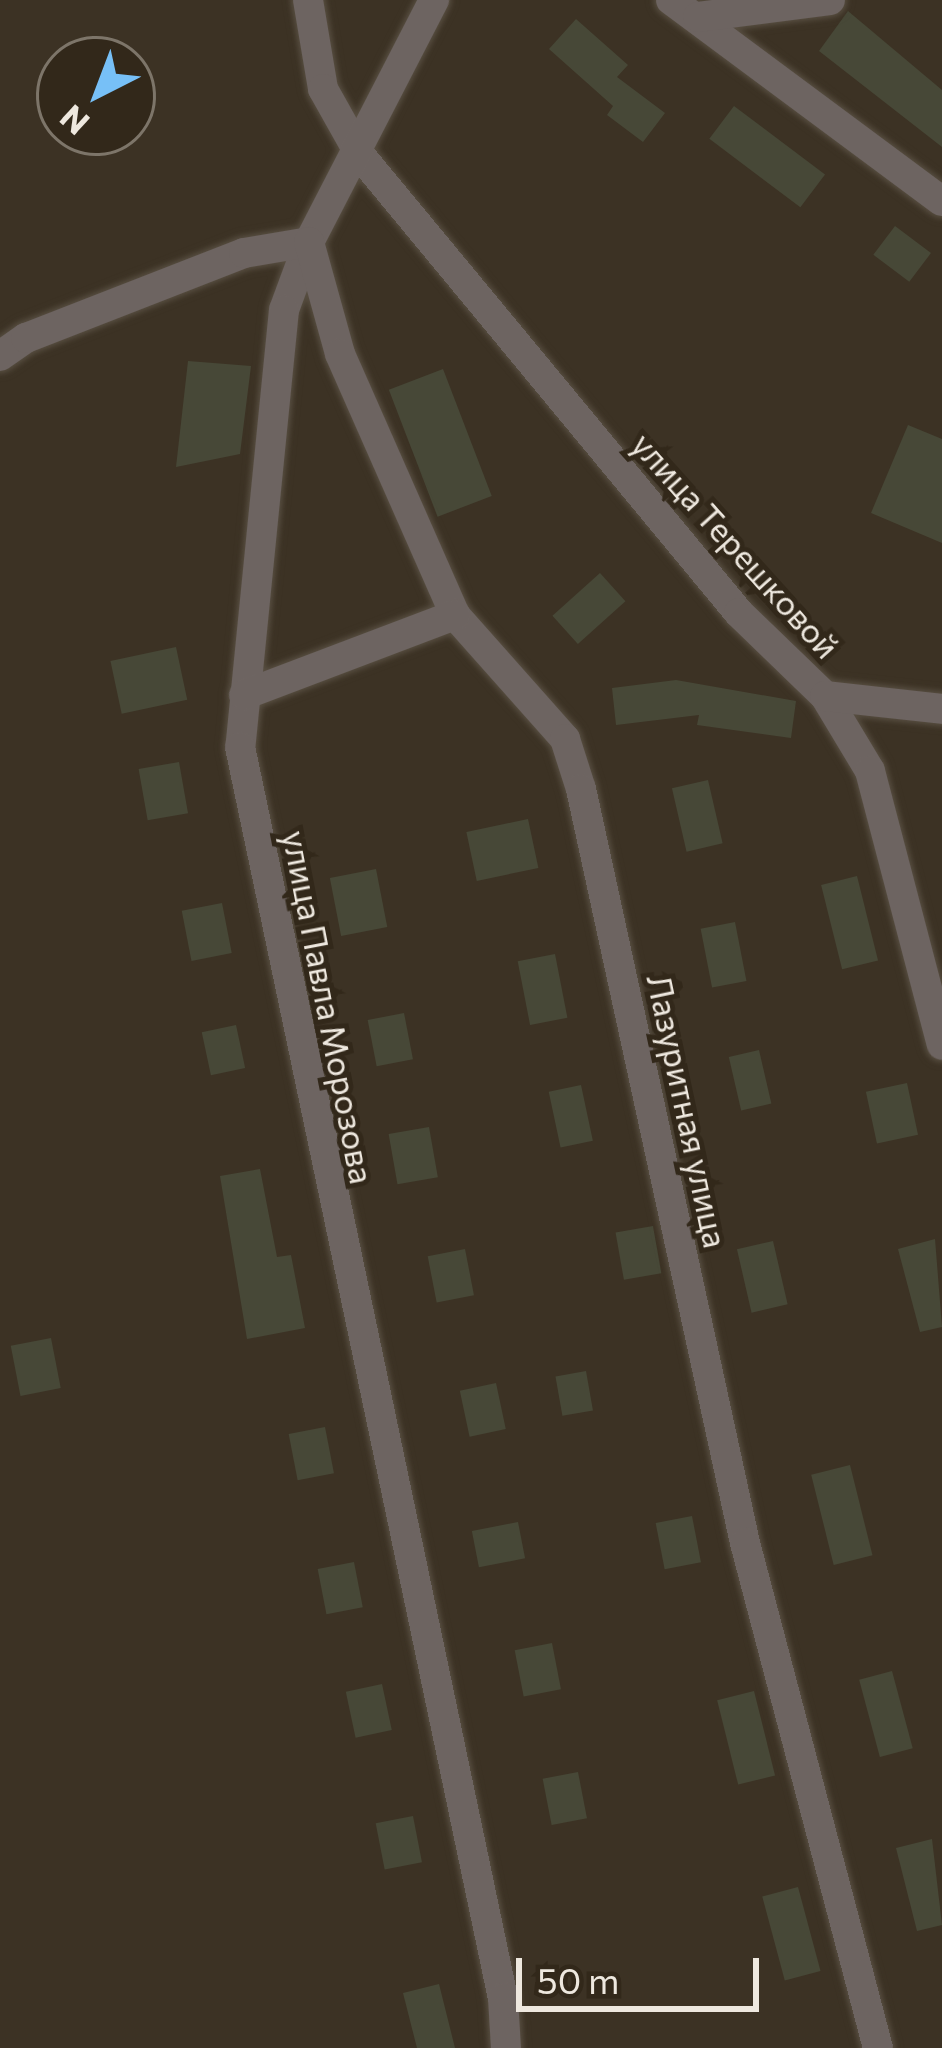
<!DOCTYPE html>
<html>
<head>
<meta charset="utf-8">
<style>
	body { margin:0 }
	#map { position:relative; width:942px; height:2048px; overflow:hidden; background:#3c3224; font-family:Commissioner,sans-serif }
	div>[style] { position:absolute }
	.building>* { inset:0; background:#474837; transform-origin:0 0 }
	.roads { filter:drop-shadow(0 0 3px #584f42) drop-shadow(0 0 3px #584f42) }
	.minor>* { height:30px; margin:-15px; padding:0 15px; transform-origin:15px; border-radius:15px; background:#6d6461 }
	span { translate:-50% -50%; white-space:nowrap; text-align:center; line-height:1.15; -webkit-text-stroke:10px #32281a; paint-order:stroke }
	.street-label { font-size:33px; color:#eee8df }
	.north { position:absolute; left:36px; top:36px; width:120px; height:120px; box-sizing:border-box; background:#32281a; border:3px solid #7d7569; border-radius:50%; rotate:222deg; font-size:33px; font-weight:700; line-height:48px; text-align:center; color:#eee8df }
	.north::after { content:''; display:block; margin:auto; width:42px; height:54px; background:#77c0f7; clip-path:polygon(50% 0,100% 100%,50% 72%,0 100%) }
	.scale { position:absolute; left:516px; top:1958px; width:243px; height:54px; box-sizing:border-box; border:6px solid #eee8df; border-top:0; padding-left:15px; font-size:36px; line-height:42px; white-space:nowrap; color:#eee8df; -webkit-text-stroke:9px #32281a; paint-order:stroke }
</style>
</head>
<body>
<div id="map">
	<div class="building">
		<div style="clip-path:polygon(848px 11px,942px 90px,942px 147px,819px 51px)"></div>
		<div style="clip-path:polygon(576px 19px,628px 65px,617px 77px,665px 113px,643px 142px,607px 115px,613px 106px,549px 49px)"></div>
		<div style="left:734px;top:106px;width:114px;height:41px;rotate:37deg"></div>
		<div style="left:895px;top:226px;width:45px;height:36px;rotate:37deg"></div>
		<div style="clip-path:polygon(188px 361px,251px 366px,240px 454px,176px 467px)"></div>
		<div style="left:443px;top:369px;width:136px;height:58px;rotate:69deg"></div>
		<div style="clip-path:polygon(908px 425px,942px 439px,942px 543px,871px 513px)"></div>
		<div style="left:600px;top:573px;width:38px;height:64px;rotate:48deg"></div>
		<div style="left:176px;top:647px;width:54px;height:67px;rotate:78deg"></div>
		<div style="clip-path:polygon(676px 680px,796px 701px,791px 738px,697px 725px,699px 715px,616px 725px,612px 688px)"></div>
		<div style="left:179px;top:762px;width:52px;height:41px;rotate:80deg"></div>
		<div style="left:708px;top:780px;width:65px;height:37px;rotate:77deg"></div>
		<div style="left:528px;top:819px;width:50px;height:63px;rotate:78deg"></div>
		<div style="left:376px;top:869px;width:59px;height:47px;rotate:79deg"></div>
		<div style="left:857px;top:876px;width:87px;height:37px;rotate:76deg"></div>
		<div style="left:222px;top:903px;width:51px;height:41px;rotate:79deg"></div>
		<div style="left:735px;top:922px;width:60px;height:35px;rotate:79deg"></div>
		<div style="left:555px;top:954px;width:65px;height:38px;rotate:79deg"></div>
		<div style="left:404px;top:1013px;width:47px;height:37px;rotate:79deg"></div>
		<div style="left:236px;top:1025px;width:44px;height:35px;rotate:78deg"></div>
		<div style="left:759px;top:1050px;width:55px;height:31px;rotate:77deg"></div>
		<div style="left:907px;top:1083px;width:53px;height:42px;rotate:78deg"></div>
		<div style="left:581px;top:1085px;width:57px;height:33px;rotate:78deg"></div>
		<div style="left:429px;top:1127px;width:51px;height:41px;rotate:80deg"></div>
		<div style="clip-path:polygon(260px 1169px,277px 1257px,291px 1255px,305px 1328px,247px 1339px,220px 1176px)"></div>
		<div style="left:653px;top:1226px;width:48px;height:38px;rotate:80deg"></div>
		<div style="clip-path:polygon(935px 1239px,942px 1327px,920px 1332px,898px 1249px)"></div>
		<div style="left:773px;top:1241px;width:65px;height:37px;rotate:77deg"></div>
		<div style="left:465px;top:1249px;width:47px;height:38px;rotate:79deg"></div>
		<div style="left:51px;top:1338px;width:51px;height:41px;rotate:79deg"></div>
		<div style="left:586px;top:1371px;width:40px;height:31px;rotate:80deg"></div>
		<div style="left:496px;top:1383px;width:47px;height:37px;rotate:78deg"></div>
		<div style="left:325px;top:1427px;width:47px;height:37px;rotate:79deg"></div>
		<div style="left:850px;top:1465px;width:93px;height:40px;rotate:76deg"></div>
		<div style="left:692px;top:1516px;width:47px;height:37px;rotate:79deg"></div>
		<div style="left:518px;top:1522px;width:37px;height:47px;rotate:79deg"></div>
		<div style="left:354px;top:1562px;width:46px;height:37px;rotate:79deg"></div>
		<div style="left:552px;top:1643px;width:47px;height:38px;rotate:79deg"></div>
		<div style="left:892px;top:1671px;width:80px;height:34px;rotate:75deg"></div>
		<div style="left:382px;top:1684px;width:47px;height:37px;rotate:78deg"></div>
		<div style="left:754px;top:1691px;width:87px;height:38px;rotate:76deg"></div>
		<div style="left:578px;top:1772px;width:47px;height:36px;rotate:79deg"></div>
		<div style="left:413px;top:1816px;width:47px;height:38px;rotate:79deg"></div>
		<div style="clip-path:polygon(932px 1839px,942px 1925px,917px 1931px,896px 1848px)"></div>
		<div style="left:798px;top:1887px;width:87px;height:37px;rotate:75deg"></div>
		<div style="clip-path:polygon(439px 1984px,455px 2048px,417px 2048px,403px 1993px)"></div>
	</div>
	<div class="roads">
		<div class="minor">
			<div style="left:308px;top:0;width:90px;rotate:80.4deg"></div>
			<div style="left:323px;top:89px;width:76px;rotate:60.7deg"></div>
			<div style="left:360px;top:155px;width:594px;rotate:50.39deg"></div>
			<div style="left:739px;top:613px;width:120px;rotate:44deg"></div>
			<div style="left:825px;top:696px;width:87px;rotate:59deg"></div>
			<div style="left:870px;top:771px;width:283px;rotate:75.3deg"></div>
			<div style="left:434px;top:0;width:272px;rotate:117.3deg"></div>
			<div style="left:309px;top:242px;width:72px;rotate:110.2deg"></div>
			<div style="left:284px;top:310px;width:439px;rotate:95.7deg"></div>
			<div style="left:240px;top:747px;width:1278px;rotate:78.13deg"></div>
			<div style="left:503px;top:1998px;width:50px;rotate:86.6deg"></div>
			<div style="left:671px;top:0;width:337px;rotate:36.6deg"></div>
			<div style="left:698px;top:17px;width:133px;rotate:-7.3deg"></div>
			<div style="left:0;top:356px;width:32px;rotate:-35deg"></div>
			<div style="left:26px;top:338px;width:234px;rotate:-21.3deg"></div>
			<div style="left:244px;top:253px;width:66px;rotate:-9.6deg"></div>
			<div style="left:309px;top:242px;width:116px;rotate:74.5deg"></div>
			<div style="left:340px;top:354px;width:285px;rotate:66.2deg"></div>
			<div style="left:455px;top:615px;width:166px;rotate:48.4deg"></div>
			<div style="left:565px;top:739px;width:52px;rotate:72.3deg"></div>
			<div style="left:581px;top:789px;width:772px;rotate:77.73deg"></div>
			<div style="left:745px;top:1543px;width:522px;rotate:75.25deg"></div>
			<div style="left:244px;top:695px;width:226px;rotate:-20.8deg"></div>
			<div style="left:825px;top:696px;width:118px;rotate:6.3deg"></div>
		</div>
	</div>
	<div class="street-label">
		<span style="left:736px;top:545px;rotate:48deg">улица Терешковой</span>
		<span style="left:329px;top:1007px;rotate:79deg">улица Павла Морозова</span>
		<span style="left:688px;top:1111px;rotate:78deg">Лазуритная улица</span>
	</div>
	<div class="north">N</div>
	<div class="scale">50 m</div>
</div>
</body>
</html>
